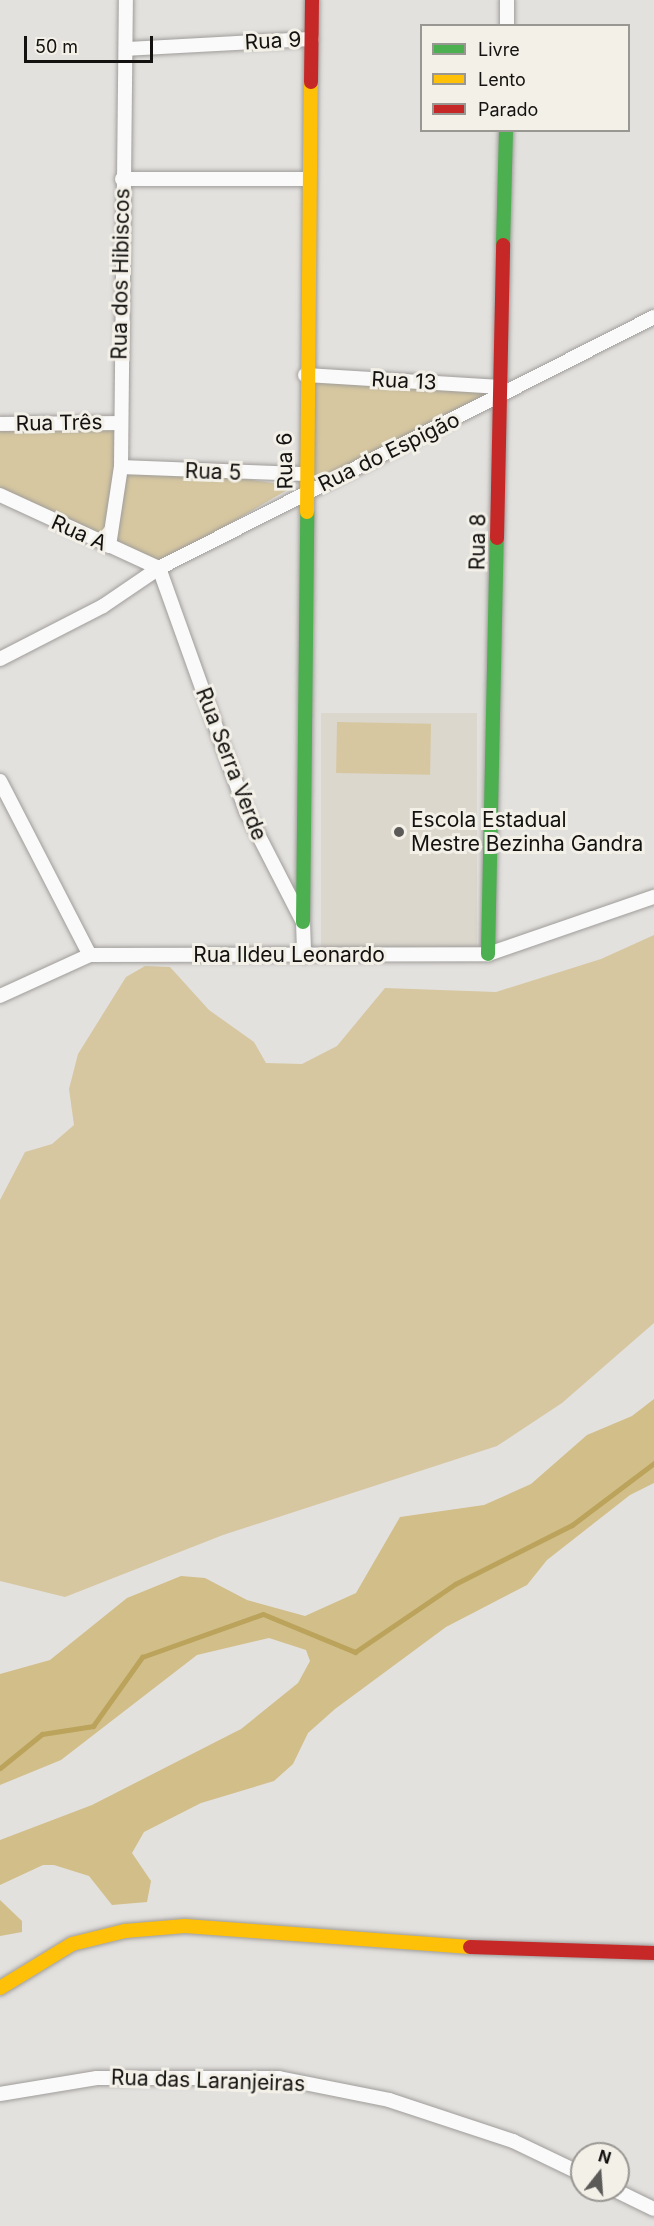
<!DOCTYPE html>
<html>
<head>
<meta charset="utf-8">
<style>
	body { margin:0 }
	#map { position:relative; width:654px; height:2226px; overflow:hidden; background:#e3e1de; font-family:Inter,sans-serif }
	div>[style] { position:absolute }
	.built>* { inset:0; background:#dbd7cd; transform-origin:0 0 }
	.green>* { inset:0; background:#d6c7a0; transform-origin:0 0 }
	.forest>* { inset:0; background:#d2be89 }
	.stream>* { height:5px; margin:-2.5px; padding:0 2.5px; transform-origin:2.5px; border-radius:2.5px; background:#bba35b }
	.roads { filter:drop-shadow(0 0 2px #9f9d9a) drop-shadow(0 0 2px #9f9d9a) }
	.street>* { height:14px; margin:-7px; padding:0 7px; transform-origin:7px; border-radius:7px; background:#fbfafa }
	.fast>* { height:14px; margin:-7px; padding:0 7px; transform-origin:7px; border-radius:7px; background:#4caf50 }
	.slow>* { height:14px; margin:-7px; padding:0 7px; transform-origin:7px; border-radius:7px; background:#ffc107 }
	.jam>* { height:14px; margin:-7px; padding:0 7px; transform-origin:7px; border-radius:7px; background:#c62828 }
	.dots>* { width:16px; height:16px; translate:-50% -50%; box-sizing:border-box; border:3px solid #f3f0e8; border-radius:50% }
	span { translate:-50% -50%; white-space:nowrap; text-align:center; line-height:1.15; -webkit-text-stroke:6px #f3f0e8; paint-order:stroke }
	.street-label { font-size:21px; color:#131210 }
	.poi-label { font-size:21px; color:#131210 }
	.left { translate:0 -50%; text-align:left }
	.legend { position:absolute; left:420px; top:24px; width:210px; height:108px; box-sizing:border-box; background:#f3f0e8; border:2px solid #999792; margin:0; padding:8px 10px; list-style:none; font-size:18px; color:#131210 }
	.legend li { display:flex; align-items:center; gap:12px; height:30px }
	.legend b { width:30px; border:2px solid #999792 }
	.north { position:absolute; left:570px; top:2142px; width:60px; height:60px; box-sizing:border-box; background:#f3f0e8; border:2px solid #999792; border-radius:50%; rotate:17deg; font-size:16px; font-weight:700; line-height:24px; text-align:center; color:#131210 }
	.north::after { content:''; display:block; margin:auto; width:21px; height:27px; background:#5c5a58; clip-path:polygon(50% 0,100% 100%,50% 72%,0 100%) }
	.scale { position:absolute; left:24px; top:36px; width:129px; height:27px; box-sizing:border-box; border:3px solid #131210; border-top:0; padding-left:8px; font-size:18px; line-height:21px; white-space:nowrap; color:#131210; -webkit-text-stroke:4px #f3f0e8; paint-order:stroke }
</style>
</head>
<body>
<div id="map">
	<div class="built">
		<div style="left:321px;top:713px;width:156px;height:236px"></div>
	</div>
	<div class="green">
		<div style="clip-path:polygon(306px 378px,501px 392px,309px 487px)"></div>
		<div style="clip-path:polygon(0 429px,117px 430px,118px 459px,106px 542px,0 489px)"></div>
		<div style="clip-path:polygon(124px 471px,210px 474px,294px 486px,162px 563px,111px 538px)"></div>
		<div style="left:337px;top:722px;width:94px;height:51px;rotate:1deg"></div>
		<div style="clip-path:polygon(654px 935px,654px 1323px,562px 1403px,497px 1446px,223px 1535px,65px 1597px,0 1581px,0 1200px,25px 1152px,52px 1144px,74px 1125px,69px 1089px,78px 1054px,126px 977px,145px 966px,170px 967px,209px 1010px,254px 1042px,266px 1063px,302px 1064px,337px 1046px,385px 988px,496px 992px,601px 959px)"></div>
	</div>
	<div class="forest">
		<div style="clip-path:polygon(654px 1399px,654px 1483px,630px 1495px,547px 1560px,527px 1585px,446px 1627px,335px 1709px,308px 1733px,293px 1764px,274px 1781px,201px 1803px,144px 1832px,132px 1853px,151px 1881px,147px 1902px,112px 1905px,89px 1876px,54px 1865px,43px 1865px,0 1885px,0 1840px,92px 1805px,241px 1729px,298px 1683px,310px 1661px,306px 1650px,269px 1638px,197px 1655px,61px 1760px,0 1785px,0 1674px,50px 1660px,127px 1598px,181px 1576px,205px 1578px,247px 1600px,305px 1616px,356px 1593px,400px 1517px,484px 1505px,531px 1484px,587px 1435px,632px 1416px)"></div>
		<div style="clip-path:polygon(0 1900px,22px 1921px,22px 1932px,0 1936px)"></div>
	</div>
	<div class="stream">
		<div style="left:0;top:1768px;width:54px;rotate:-39deg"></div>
		<div style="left:42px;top:1734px;width:52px;rotate:-8.9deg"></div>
		<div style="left:93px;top:1726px;width:85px;rotate:-54.6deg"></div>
		<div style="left:142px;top:1657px;width:128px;rotate:-19.6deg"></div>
		<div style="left:263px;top:1614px;width:100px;rotate:22.4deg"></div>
		<div style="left:355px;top:1652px;width:121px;rotate:-34.2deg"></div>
		<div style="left:455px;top:1584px;width:131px;rotate:-26.8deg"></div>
		<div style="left:572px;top:1525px;width:103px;rotate:-37.1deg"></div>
	</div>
	<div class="roads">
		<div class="street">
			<div style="left:507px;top:26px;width:26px;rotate:-90deg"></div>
			<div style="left:126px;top:49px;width:186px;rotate:-3.1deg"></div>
			<div style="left:122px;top:179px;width:186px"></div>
			<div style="left:305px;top:375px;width:197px;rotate:3.5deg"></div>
			<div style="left:0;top:424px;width:118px;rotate:-0.5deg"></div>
			<div style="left:121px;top:467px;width:185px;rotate:2.2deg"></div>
			<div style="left:0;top:495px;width:175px;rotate:24.7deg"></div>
			<div style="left:159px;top:568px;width:258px;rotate:70.3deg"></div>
			<div style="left:246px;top:811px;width:125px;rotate:62.8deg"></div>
			<div style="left:303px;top:922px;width:34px;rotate:88deg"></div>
			<div style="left:109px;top:546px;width:80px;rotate:-81.4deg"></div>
			<div style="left:121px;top:467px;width:467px;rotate:-89.4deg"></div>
			<div style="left:0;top:659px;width:116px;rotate:-27.2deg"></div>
			<div style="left:103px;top:606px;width:68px;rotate:-34.2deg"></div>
			<div style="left:159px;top:568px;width:555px;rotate:-26.89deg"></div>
			<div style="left:0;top:781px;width:196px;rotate:62.7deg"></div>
			<div style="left:0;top:996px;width:99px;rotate:-24.5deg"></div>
			<div style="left:90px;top:955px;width:398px;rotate:-0.1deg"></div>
			<div style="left:488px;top:954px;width:176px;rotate:-19deg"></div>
			<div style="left:0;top:2094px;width:98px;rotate:-9.4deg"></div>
			<div style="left:97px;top:2078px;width:182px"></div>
			<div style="left:279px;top:2078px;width:112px;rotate:11.3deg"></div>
			<div style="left:389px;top:2100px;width:131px;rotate:18.3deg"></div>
			<div style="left:513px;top:2141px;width:76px;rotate:25.6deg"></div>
			<div style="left:615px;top:2190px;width:43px;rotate:26deg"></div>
		</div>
		<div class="fast">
			<div style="left:503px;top:245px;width:115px;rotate:-88.5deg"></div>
			<div style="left:303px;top:922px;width:410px;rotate:-89.4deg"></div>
			<div style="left:488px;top:954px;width:416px;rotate:-88.8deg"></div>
		</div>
		<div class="slow">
			<div style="left:307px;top:512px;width:430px;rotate:-89.5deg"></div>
			<div style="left:0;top:1988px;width:84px;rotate:-31.4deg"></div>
			<div style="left:72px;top:1944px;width:55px;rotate:-13.8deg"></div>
			<div style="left:125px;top:1931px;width:60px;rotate:-4.8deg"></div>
			<div style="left:185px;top:1926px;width:286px;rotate:4.2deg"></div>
		</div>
		<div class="jam">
			<div style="left:311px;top:82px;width:82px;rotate:-89.3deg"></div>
			<div style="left:497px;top:538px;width:293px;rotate:-88.8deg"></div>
			<div style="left:470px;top:1947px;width:184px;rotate:1.9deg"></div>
		</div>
	</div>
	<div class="dots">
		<div style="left:399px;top:832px;background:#5c5a58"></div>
	</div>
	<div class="street-label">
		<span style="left:273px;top:41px;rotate:-3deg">Rua 9</span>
		<span style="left:121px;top:274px;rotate:-89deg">Rua dos Hibiscos</span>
		<span style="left:404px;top:381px;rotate:3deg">Rua 13</span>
		<span style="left:59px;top:423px;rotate:-1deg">Rua Três</span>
		<span style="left:389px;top:452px;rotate:-26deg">Rua do Espigão</span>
		<span style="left:285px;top:461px;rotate:-91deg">Rua 6</span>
		<span style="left:213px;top:472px;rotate:2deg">Rua 5</span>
		<span style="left:79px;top:533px;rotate:24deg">Rua A</span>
		<span style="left:478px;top:542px;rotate:-89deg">Rua 8</span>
		<span style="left:231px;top:764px;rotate:69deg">Rua Serra Verde</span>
		<span style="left:289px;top:955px">Rua Ildeu Leonardo</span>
		<span style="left:208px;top:2081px;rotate:2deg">Rua das Laranjeiras</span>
	</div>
	<div class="poi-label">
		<span class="left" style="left:411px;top:832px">Escola Estadual<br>Mestre Bezinha Gandra</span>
	</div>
	<ul class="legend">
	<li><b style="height:8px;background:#4caf50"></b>Livre</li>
	<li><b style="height:8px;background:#ffc107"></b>Lento</li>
	<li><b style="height:8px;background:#c62828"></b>Parado</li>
	</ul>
	<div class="north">N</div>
	<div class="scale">50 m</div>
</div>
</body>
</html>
